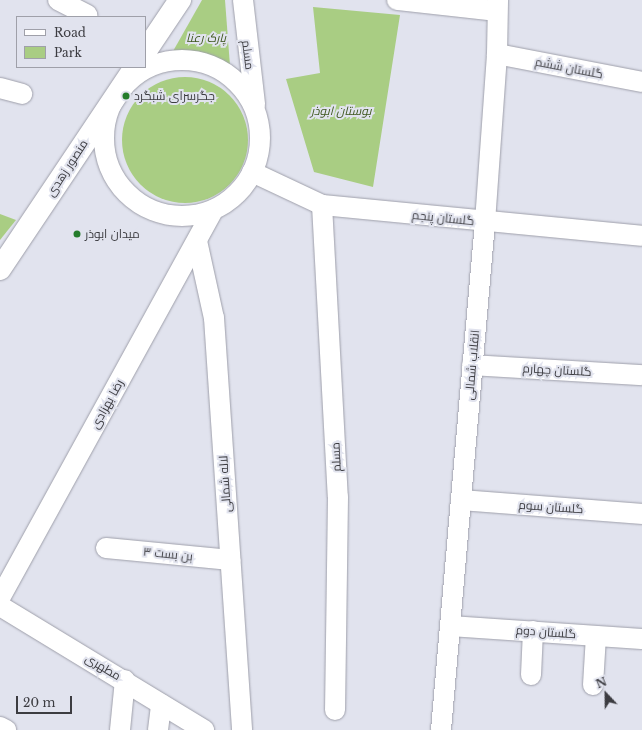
<!DOCTYPE html>
<html>
<head>
<meta charset="utf-8">
<style>
	body { margin:0 }
	#map { position:relative; width:642px; height:730px; overflow:hidden; background:#e1e3ee; font-family:"Libre Baskerville",Cairo,serif }
	div>[style] { position:absolute }
	.green>* { inset:0; background:#a9cd83 }
	.round { border-radius:50% }
	.roads { filter:drop-shadow(0 0 1px #9e9faa) drop-shadow(0 0 1px #9e9faa) }
	.minor>* { height:20px; margin:-10px; padding:0 10px; transform-origin:10px; border-radius:10px; background:#fff }
	.minor>.ring { margin:-10px; padding:0; box-sizing:content-box; background:none; border:20px solid #fff; border-radius:50% }
	.secondary>* { height:22px; margin:-11px; padding:0 11px; transform-origin:11px; border-radius:11px; background:#fff }
	.dots>* { width:11px; height:11px; translate:-50% -50%; box-sizing:border-box; border:2px solid #e1e3ee; border-radius:50% }
	span { translate:-50% -50%; white-space:nowrap; text-align:center; line-height:1.15; -webkit-text-stroke:4px #e1e3ee; paint-order:stroke }
	.park-label { font-size:12px; color:#3e571f; font-style:italic }
	.street-label { font-size:12px; color:#3c3c41 }
	.poi-label { font-size:12px; color:#3c3c41 }
	.left { translate:0 -50%; text-align:left }
	.legend { position:absolute; left:16px; top:16px; width:130px; height:52px; box-sizing:border-box; background:#e1e3ee; border:1px solid #9fa0a9; margin:0; padding:5px 7px; list-style:none; font-size:12px; color:#3c3c41 }
	.legend li { display:flex; align-items:center; gap:8px; height:20px }
	.legend b { width:20px; border:1px solid #9fa0a9 }
	.north { position:absolute; left:586px; top:674px; width:40px; height:40px; -webkit-text-stroke:3px #e1e3ee; paint-order:stroke; rotate:338deg; font-size:11px; font-weight:700; line-height:16px; text-align:center; color:#3c3c41 }
	.north::after { content:''; display:block; margin:auto; width:14px; height:18px; background:#3c3c41; clip-path:polygon(50% 0,100% 100%,50% 72%,0 100%) }
	.scale { position:absolute; left:16px; top:696px; width:56px; height:18px; box-sizing:border-box; border:2px solid #3c3c41; border-top:0; padding-left:5px; font-size:12px; line-height:14px; white-space:nowrap; color:#3c3c41; -webkit-text-stroke:3px #e1e3ee; paint-order:stroke }
</style>
</head>
<body>
<div id="map">
	<div class="green">
		<div style="clip-path:polygon(202px 0,225px 0,230px 66px,172px 53px)"></div>
		<div style="clip-path:polygon(313px 7px,400px 15px,373px 187px,314px 172px,286px 79px,320px 73px)"></div>
		<div class="round" style="left:122px;top:77px;width:126px;height:126px"></div>
		<div style="clip-path:polygon(0 214px,16px 220px,0 240px)"></div>
	</div>
	<div class="roads">
		<div class="minor">
			<div style="left:58px;top:0;width:33px;rotate:27deg"></div>
			<div style="left:243px;top:0;width:105px;rotate:83.4deg"></div>
			<div style="left:397px;top:0;width:100px;rotate:6.3deg"></div>
			<div style="left:497px;top:54px;width:148px;rotate:10.9deg"></div>
			<div class="ring" style="left:104px;top:60px;width:136px;height:136px"></div>
			<div style="left:0;top:88px;width:23px;rotate:15deg"></div>
			<div style="left:252px;top:172px;width:77px;rotate:25.2deg"></div>
			<div style="left:322px;top:205px;width:321px;rotate:5.5deg"></div>
			<div style="left:322px;top:205px;width:292px;rotate:86.9deg"></div>
			<div style="left:338px;top:497px;width:213px;rotate:90.8deg"></div>
			<div style="left:197px;top:241px;width:79px;rotate:77.6deg"></div>
			<div style="left:214px;top:318px;width:413px;rotate:86.1deg"></div>
			<div style="left:472px;top:365px;width:170px;rotate:3.4deg"></div>
			<div style="left:461px;top:500px;width:182px;rotate:4.4deg"></div>
			<div style="left:106px;top:548px;width:125px;rotate:5.5deg"></div>
			<div style="left:0;top:598px;width:443px;rotate:-61.2deg"></div>
			<div style="left:0;top:606px;width:239px;rotate:31.3deg"></div>
			<div style="left:450px;top:626px;width:192px;rotate:3.9deg"></div>
			<div style="left:531px;top:675px;width:44px;rotate:-87.4deg"></div>
			<div style="left:593px;top:685px;width:49px;rotate:-86.5deg"></div>
			<div style="left:0;top:727px;width:7px;rotate:27deg"></div>
			<div style="left:120px;top:730px;width:50px;rotate:-84.3deg"></div>
			<div style="left:158px;top:730px;width:26px;rotate:-83deg"></div>
			<div style="left:441px;top:730px;width:510px;rotate:-85.05deg"></div>
			<div style="left:485px;top:222px;width:168px;rotate:-85.9deg"></div>
			<div style="left:497px;top:54px;width:54px;rotate:-88.9deg"></div>
		</div>
		<div class="secondary">
			<div style="left:145px;top:52px;width:63px;rotate:-56.1deg"></div>
			<div style="left:0;top:269px;width:243px;rotate:-56.2deg"></div>
		</div>
	</div>
	<div class="dots">
		<div style="left:126px;top:96px;background:#247c2b"></div>
		<div style="left:77px;top:234px;background:#247c2b"></div>
	</div>
	<div class="park-label">
		<span style="left:206px;top:38px">پارک رعنا</span>
		<span style="left:341px;top:111px">بوستان ابوذر</span>
	</div>
	<div class="street-label">
		<span style="left:248px;top:55px;rotate:83deg">مسلم</span>
		<span style="left:569px;top:68px;rotate:11deg">گلستان ششم</span>
		<span style="left:67px;top:168px;rotate:-57deg">منصور زهدی</span>
		<span style="left:443px;top:218px;rotate:6deg">گلستان پنجم</span>
		<span style="left:472px;top:365px;rotate:-85deg">انقلاب شمالی</span>
		<span style="left:557px;top:370px;rotate:3deg">گلستان چهارم</span>
		<span style="left:107px;top:404px;rotate:-61deg">رضا بهزادی</span>
		<span style="left:336px;top:457px;rotate:-93deg">مسلم</span>
		<span style="left:225px;top:484px;rotate:-94deg">لاله شمالی</span>
		<span style="left:551px;top:507px;rotate:4deg">گلستان سوم</span>
		<span style="left:168px;top:554px;rotate:6deg">بن بست ۳</span>
		<span style="left:546px;top:632px;rotate:4deg">گلستان دوم</span>
		<span style="left:103px;top:667px;rotate:31deg">مطهری</span>
	</div>
	<div class="poi-label">
		<span class="left" style="left:134px;top:96px">جگرسرای شبگرد</span>
		<span class="left" style="left:85px;top:234px">میدان ابوذر</span>
	</div>
	<ul class="legend">
	<li><b style="height:5px;background:#fff"></b>Road</li>
	<li><b style="height:11px;background:#a9cd83"></b>Park</li>
	</ul>
	<div class="north">N</div>
	<div class="scale">20 m</div>
</div>
</body>
</html>
